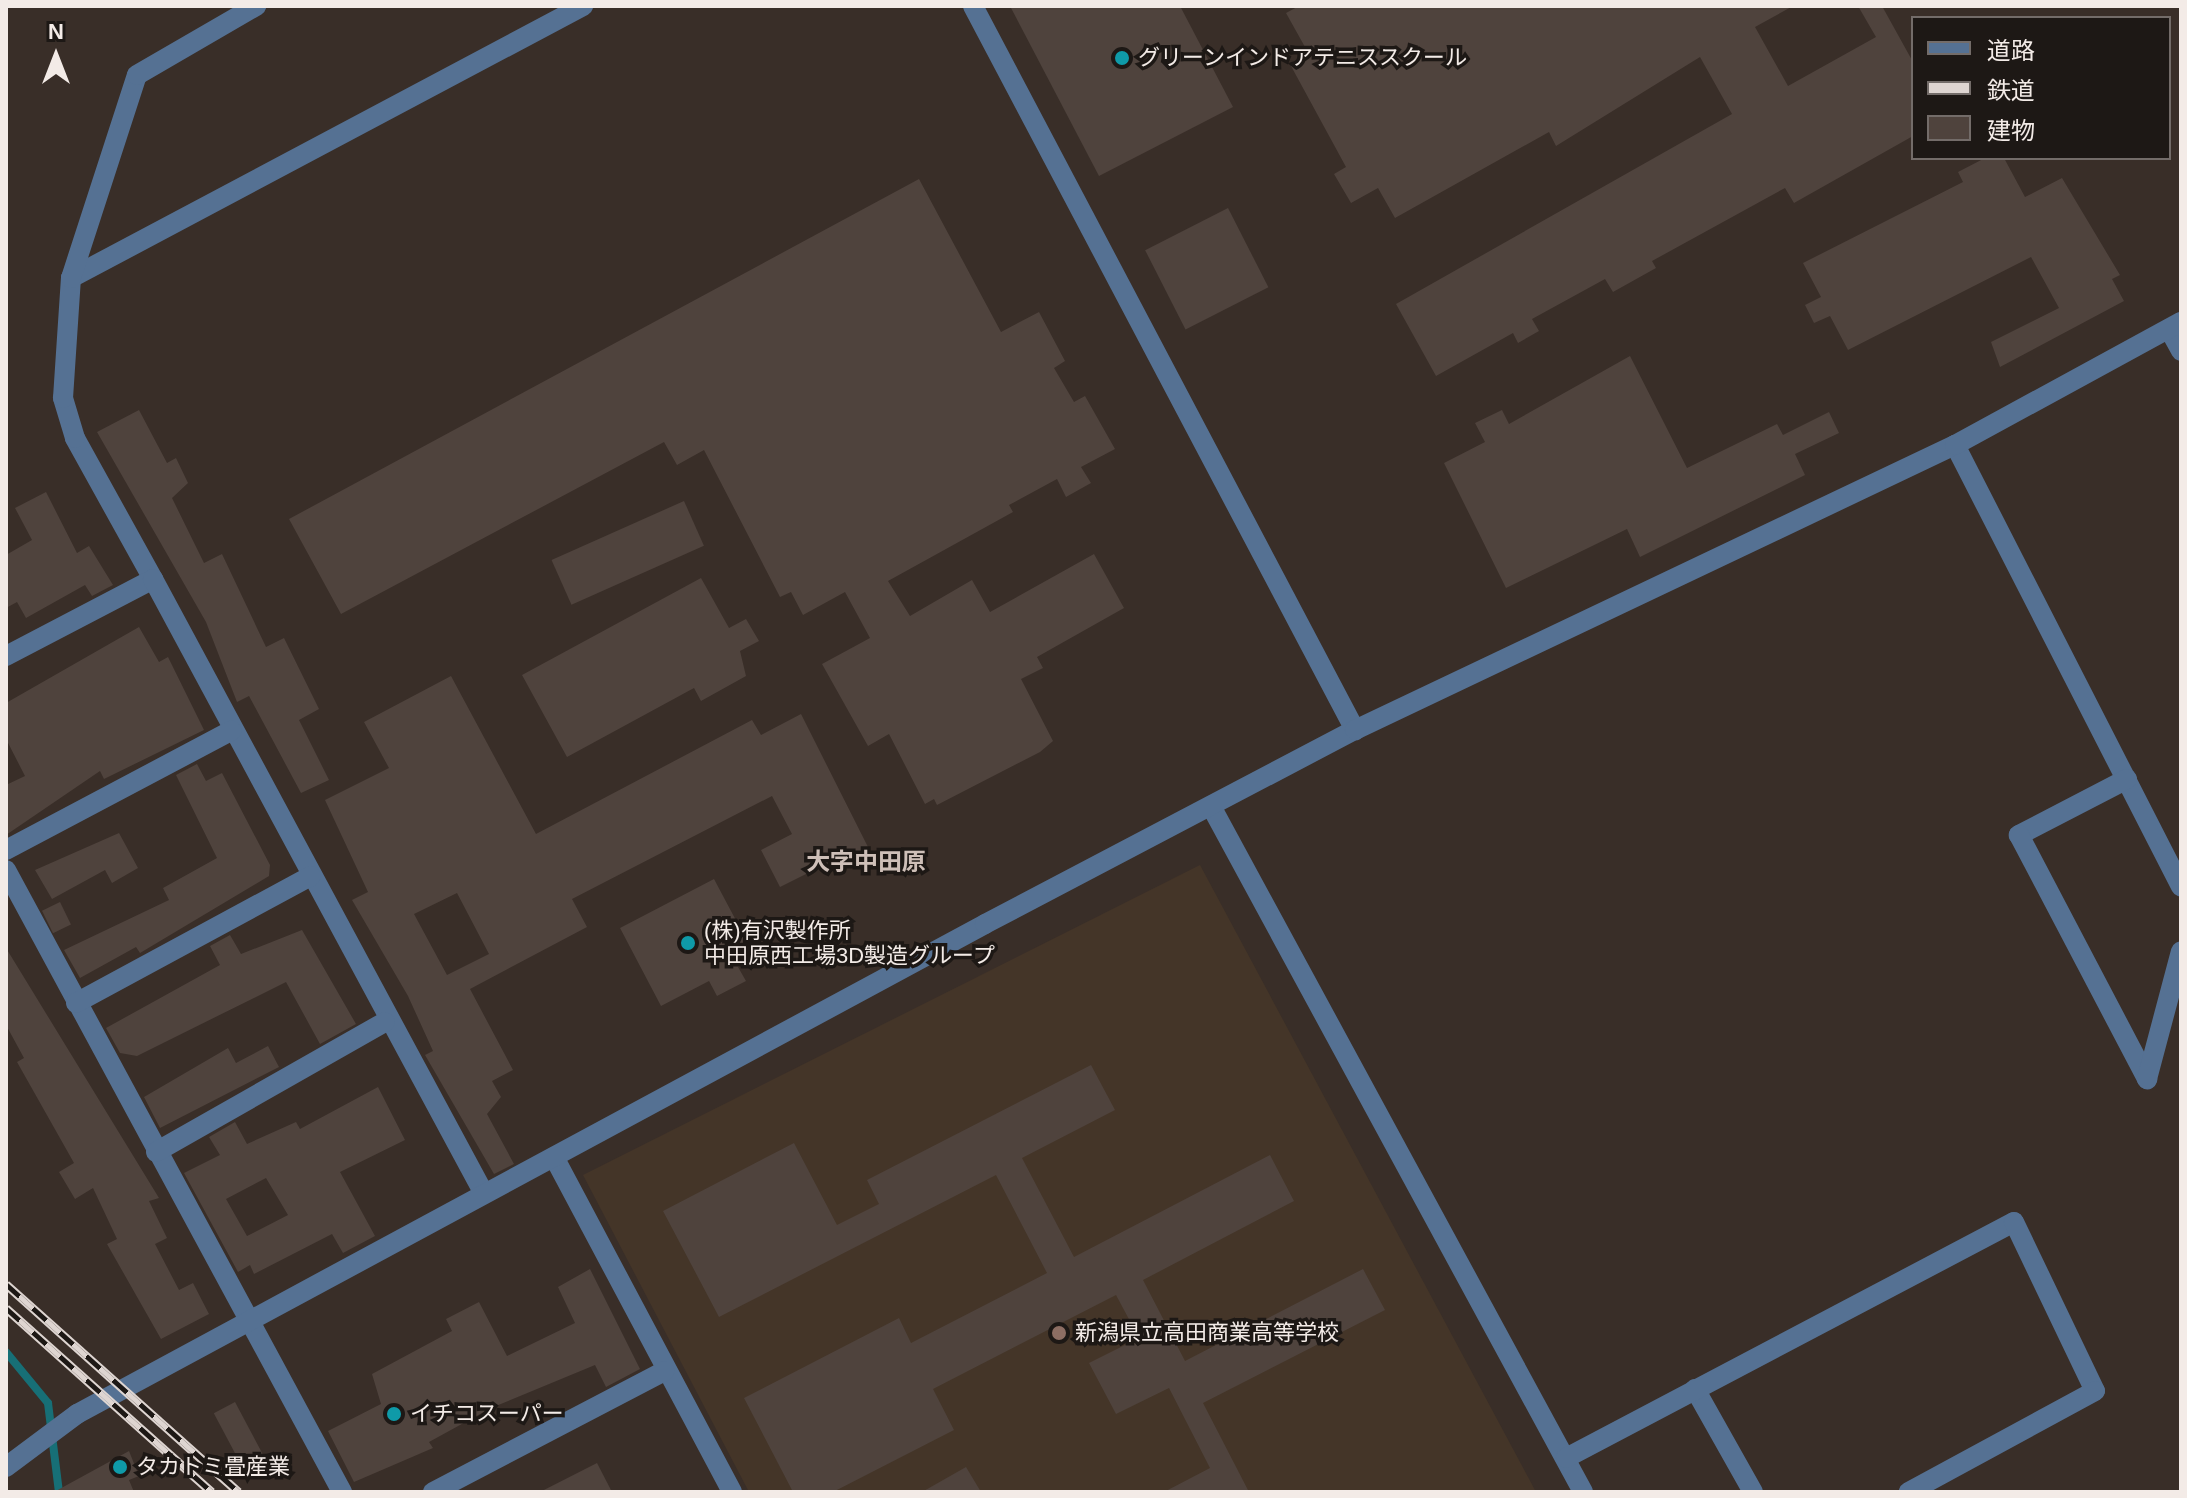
<!DOCTYPE html>
<html>
<head>
<meta charset="utf-8">
<style>
	body { margin:0 }
	#map { position:relative; width:2187px; height:1498px; overflow:hidden; background:#392e28; font-family:Helvetica,"Noto Sans JP",sans-serif }
	div>[style] { position:absolute }
	.education>* { inset:0; background:#443528 }
	.stream>* { height:8px; margin:-4px; padding:0 4px; transform-origin:4px; border-radius:4px; background:#176f76 }
	.building>* { inset:0; background:#4f433d; transform-origin:0 0 }
	.minor>* { height:20px; margin:-10px; padding:0 10px; transform-origin:10px; border-radius:10px; background:#557193 }
	.tertiary>* { height:20px; margin:-10px; padding:0 10px; transform-origin:10px; border-radius:10px; background:#557193 }
	.rail>* { height:9px; margin-top:-4.5px; transform-origin:0; background:repeating-linear-gradient(90deg,#1d1815 0 18px,#ded5d1 0 36px); box-sizing:border-box; border-block:2px solid #ded5d1 }
	.dots>* { width:22px; height:22px; translate:-50% -50%; box-sizing:border-box; border:4px solid #1d1815; border-radius:50% }
	span { translate:-50% -50%; white-space:nowrap; text-align:center; line-height:1.15; -webkit-text-stroke:7px #1d1815; paint-order:stroke }
	.poi-label { font-size:22px; color:#f3ebe7 }
	.left { translate:0 -50%; text-align:left }
	.neighbourhood-label { font-size:24px; color:#cebfb8; font-weight:700 }
	.frame { position:absolute; inset:0; border:8px solid #f3ebe7; pointer-events:none }
	.legend { position:absolute; left:1911px; top:16px; width:260px; height:144px; box-sizing:border-box; background:#1d1815; border:2px solid #736c69; margin:0; padding:10px 14px; list-style:none; font-size:24px; color:#f3ebe7 }
	.legend li { display:flex; align-items:center; gap:16px; height:40px }
	.legend b { width:40px; border:2px solid #736c69 }
	.north { position:absolute; left:16px; top:16px; width:80px; height:80px; -webkit-text-stroke:6px #1d1815; paint-order:stroke; rotate:0deg; font-size:22px; font-weight:700; line-height:32px; text-align:center; color:#f3ebe7 }
	.north::after { content:''; display:block; margin:auto; width:28px; height:36px; background:#f3ebe7; clip-path:polygon(50% 0,100% 100%,50% 72%,0 100%) }
</style>
</head>
<body>
<div id="map">
	<div class="education">
		<div style="clip-path:polygon(1200px 865px,1536px 1492px,749px 1492px,583px 1175px)"></div>
	</div>
	<div class="stream">
		<div style="left:6px;top:1352px;width:66px;rotate:50.5deg"></div>
		<div style="left:48px;top:1403px;width:90px;rotate:83deg"></div>
	</div>
	<div class="building">
		<div style="clip-path:polygon(1010px 6px,1180px 6px,1233px 107px,1099px 176px)"></div>
		<div style="clip-path:polygon(1299px 6px,1793px 6px,1755px 27px,1788px 86px,1876px 37px,1858px 6px,1882px 6px,1913px 62px,1913px 136px,1794px 203px,1785px 188px,1652px 261px,1656px 268px,1613px 292px,1605px 279px,1532px 319px,1539px 331px,1518px 343px,1513px 333px,1436px 376px,1396px 304px,1732px 114px,1700px 57px,1556px 146px,1549px 132px,1395px 218px,1378px 188px,1351px 203px,1334px 174px,1346px 167px,1291px 66px,1310px 56px,1286px 13px)"></div>
		<div style="clip-path:polygon(1985px 158px,2004px 158px,2025px 197px,2062px 178px,2120px 275px,2112px 279px,2124px 301px,2000px 367px,1991px 342px,2059px 308px,2031px 257px,1848px 350px,1830px 316px,1814px 323px,1805px 305px,1821px 297px,1803px 263px,1963px 182px,1958px 172px)"></div>
		<div style="clip-path:polygon(919px 179px,1001px 332px,1039px 312px,1065px 361px,1054px 368px,1074px 402px,1085px 396px,1115px 449px,1081px 467px,1091px 483px,1066px 497px,1057px 479px,1009px 505px,1013px 512px,888px 581px,910px 616px,972px 580px,990px 612px,1094px 554px,1124px 608px,1037px 657px,1043px 668px,1021px 679px,1053px 741px,1040px 752px,937px 805px,934px 799px,925px 804px,889px 734px,868px 746px,822px 664px,870px 638px,845px 592px,803px 615px,791px 592px,780px 597px,704px 450px,677px 465px,664px 442px,341px 614px,289px 519px)"></div>
		<div style="left:1228px;top:208px;width:89px;height:93px;rotate:63deg"></div>
		<div style="clip-path:polygon(1630px 356px,1687px 468px,1777px 424px,1783px 435px,1829px 412px,1839px 433px,1795px 454px,1805px 475px,1640px 557px,1627px 529px,1506px 588px,1444px 463px,1485px 442px,1475px 423px,1502px 410px,1509px 424px)"></div>
		<div style="clip-path:polygon(139px 410px,167px 463px,176px 458px,188px 483px,172px 498px,204px 563px,222px 554px,266px 647px,284px 638px,319px 709px,299px 720px,329px 780px,301px 793px,249px 696px,237px 702px,206px 622px,97px 432px)"></div>
		<div style="clip-path:polygon(46px 492px,77px 553px,89px 546px,113px 585px,92px 596px,85px 585px,26px 618px,17px 602px,6px 608px,6px 555px,32px 540px,15px 508px)"></div>
		<div style="left:684px;top:501px;width:49px;height:145px;rotate:66deg"></div>
		<div style="clip-path:polygon(701px 578px,729px 628px,746px 619px,759px 641px,740px 651px,746px 676px,701px 701px,694px 688px,567px 757px,522px 675px)"></div>
		<div style="clip-path:polygon(139px 627px,159px 662px,168px 657px,204px 730px,104px 779px,100px 771px,6px 835px,6px 785px,25px 776px,6px 739px,6px 703px)"></div>
		<div style="clip-path:polygon(evenodd,451px 676px,536px 834px,752px 720px,761px 735px,801px 714px,870px 851px,844px 865px,840px 857px,780px 887px,761px 850px,792px 834px,772px 796px,572px 899px,587px 927px,470px 989px,513px 1070px,492px 1081px,501px 1097px,487px 1114px,514px 1164px,494px 1174px,425px 1055px,433px 1051px,408px 996px,352px 900px,368px 892px,325px 800px,389px 768px,364px 722px,451px 676px,457px 893px,489px 954px,447px 975px,414px 914px,457px 893px)"></div>
		<div style="clip-path:polygon(197px 764px,206px 781px,222px 773px,270px 865px,269px 876px,140px 953px,136px 947px,80px 978px,64px 950px,169px 900px,163px 888px,217px 858px,176px 775px)"></div>
		<div style="clip-path:polygon(119px 833px,138px 868px,112px 883px,105px 870px,52px 899px,35px 870px)"></div>
		<div style="clip-path:polygon(714px 879px,756px 958px,738px 967px,746px 981px,717px 996px,709px 981px,661px 1006px,620px 928px)"></div>
		<div style="left:60px;top:902px;width:25px;height:20px;rotate:64deg"></div>
		<div style="clip-path:polygon(302px 930px,356px 1024px,320px 1044px,286px 982px,137px 1056px,120px 1053px,106px 1028px,220px 965px,210px 946px,230px 935px,241px 954px)"></div>
		<div style="clip-path:polygon(6px 948px,159px 1198px,149px 1201px,167px 1238px,155px 1244px,179px 1290px,193px 1283px,209px 1314px,161px 1339px,107px 1244px,117px 1239px,93px 1188px,75px 1199px,59px 1172px,74px 1163px,17px 1062px,24px 1058px,6px 1025px)"></div>
		<div style="clip-path:polygon(268px 1046px,279px 1067px,160px 1128px,144px 1097px,228px 1048px,236px 1063px)"></div>
		<div style="clip-path:polygon(1091px 1065px,1115px 1110px,1022px 1158px,1074px 1257px,1270px 1155px,1294px 1201px,1143px 1280px,1185px 1361px,1363px 1269px,1385px 1310px,1203px 1403px,1249px 1492px,1164px 1492px,1210px 1468px,1169px 1388px,1116px 1414px,1089px 1363px,1139px 1338px,1116px 1295px,933px 1389px,954px 1430px,833px 1492px,793px 1492px,744px 1398px,899px 1318px,911px 1343px,1047px 1273px,996px 1175px,719px 1317px,663px 1211px,794px 1143px,837px 1225px,879px 1204px,867px 1180px)"></div>
		<div style="clip-path:polygon(evenodd,378px 1087px,405px 1140px,340px 1172px,375px 1236px,343px 1253px,332px 1234px,254px 1274px,250px 1265px,238px 1272px,184px 1173px,220px 1155px,209px 1137px,235px 1122px,247px 1144px,296px 1122px,300px 1129px,378px 1087px,266px 1178px,288px 1215px,247px 1236px,226px 1199px,266px 1178px)"></div>
		<div style="clip-path:polygon(590px 1269px,640px 1369px,606px 1387px,595px 1365px,491px 1408px,429px 1442px,433px 1448px,354px 1482px,328px 1431px,381px 1404px,372px 1374px,452px 1331px,446px 1319px,479px 1302px,507px 1356px,575px 1323px,558px 1287px)"></div>
		<div style="left:235px;top:1402px;width:64px;height:24px;rotate:62deg"></div>
		<div style="clip-path:polygon(129px 1451px,139px 1476px,129px 1480px,134px 1492px,54px 1492px)"></div>
		<div style="clip-path:polygon(597px 1463px,612px 1492px,540px 1492px)"></div>
		<div style="clip-path:polygon(966px 1467px,981px 1492px,922px 1492px)"></div>
	</div>
	<div class="minor">
		<div style="left:973px;top:6px;width:819px;rotate:62.18deg"></div>
		<div style="left:71px;top:278px;width:580px;rotate:-27.98deg"></div>
		<div style="left:2169px;top:329px;width:25px;rotate:61deg"></div>
		<div style="left:1955px;top:445px;width:496px;rotate:62.9deg"></div>
		<div style="left:153px;top:579px;width:161px;rotate:-119deg"></div>
		<div style="left:75px;top:438px;width:42px;rotate:-106.7deg"></div>
		<div style="left:63px;top:398px;width:120px;rotate:-86.2deg"></div>
		<div style="left:71px;top:278px;width:213px;rotate:-72deg"></div>
		<div style="left:137px;top:75px;width:138px;rotate:-30.1deg"></div>
		<div style="left:6px;top:656px;width:166px;rotate:-27.6deg"></div>
		<div style="left:153px;top:579px;width:696px;rotate:61.7deg"></div>
		<div style="left:2127px;top:779px;width:122px;rotate:152.6deg"></div>
		<div style="left:2019px;top:835px;width:276px;rotate:62.3deg"></div>
		<div style="left:2147px;top:1079px;width:132px;rotate:-75.1deg"></div>
		<div style="left:1212px;top:808px;width:778px;rotate:61.52deg"></div>
		<div style="left:6px;top:850px;width:255px;rotate:-27.9deg"></div>
		<div style="left:6px;top:870px;width:707px;rotate:61.62deg"></div>
		<div style="left:76px;top:1003px;width:267px;rotate:-28.4deg"></div>
		<div style="left:156px;top:1152px;width:263px;rotate:-29.6deg"></div>
		<div style="left:554px;top:1157px;width:379px;rotate:62deg"></div>
		<div style="left:1695px;top:1389px;width:118px;rotate:60.6deg"></div>
		<div style="left:1566px;top:1458px;width:506px;rotate:-27.78deg"></div>
		<div style="left:2014px;top:1222px;width:187px;rotate:64.4deg"></div>
		<div style="left:2095px;top:1391px;width:212px;rotate:151.5deg"></div>
		<div style="left:433px;top:1492px;width:261px;rotate:-27.6deg"></div>
	</div>
	<div class="tertiary">
		<div style="left:6px;top:1467px;width:89px;rotate:-36.7deg"></div>
		<div style="left:77px;top:1414px;width:1032px;rotate:-28.35deg"></div>
		<div style="left:985px;top:924px;width:418px;rotate:-27.7deg"></div>
		<div style="left:1355px;top:730px;width:664px;rotate:-25.41deg"></div>
		<div style="left:1955px;top:445px;width:257px;rotate:-28.6deg"></div>
	</div>
	<div class="rail">
		<div style="left:6px;top:1284px;width:312px;rotate:41.8deg"></div>
		<div style="left:6px;top:1308px;width:276px;rotate:41.8deg"></div>
	</div>
	<div class="dots">
		<div style="left:1122px;top:58px;background:#0f9aa8"></div>
		<div style="left:688px;top:943px;background:#0f9aa8"></div>
		<div style="left:1059px;top:1333px;background:#8d6e63"></div>
		<div style="left:394px;top:1414px;background:#0f9aa8"></div>
		<div style="left:120px;top:1467px;background:#0f9aa8"></div>
	</div>
	<div class="poi-label">
		<span class="left" style="left:1138px;top:58px">グリーンインドアテニススクール</span>
		<span class="left" style="left:704px;top:943px">(株)有沢製作所<br>中田原西工場3D製造グループ</span>
		<span class="left" style="left:1075px;top:1333px">新潟県立高田商業高等学校</span>
		<span class="left" style="left:410px;top:1414px">イチコスーパー</span>
		<span class="left" style="left:136px;top:1467px">タカトミ畳産業</span>
	</div>
	<div class="neighbourhood-label">
		<span style="left:866px;top:862px">大字中田原</span>
	</div>
	<div class="frame"></div>
	<ul class="legend">
	<li><b style="height:10px;background:#557193"></b>道路</li>
	<li><b style="height:10px;background:#ded5d1"></b>鉄道</li>
	<li><b style="height:22px;background:#4f433d"></b>建物</li>
	</ul>
	<div class="north">N</div>
</div>
</body>
</html>
